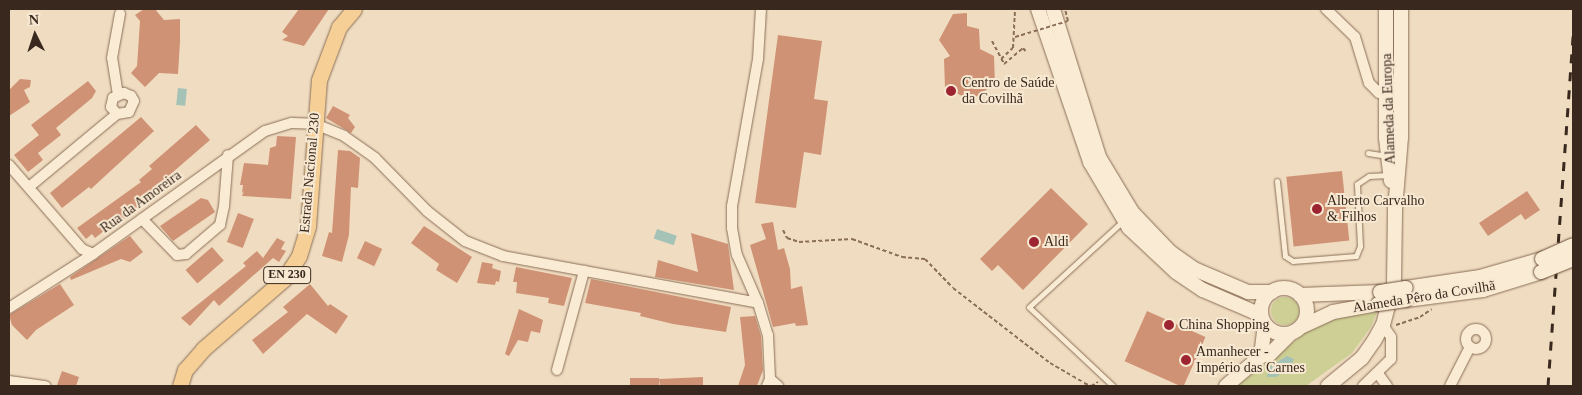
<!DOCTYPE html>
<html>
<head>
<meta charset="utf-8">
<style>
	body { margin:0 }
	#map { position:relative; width:1582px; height:395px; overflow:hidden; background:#f0ddc1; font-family:Georgia,serif }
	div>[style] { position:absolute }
	.green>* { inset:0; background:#cdcf94 }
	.round { border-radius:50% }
	.water>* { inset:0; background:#a4c2b6; transform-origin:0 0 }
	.building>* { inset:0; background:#d09275; transform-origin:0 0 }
	.path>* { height:2px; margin-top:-1px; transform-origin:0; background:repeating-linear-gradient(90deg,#8a6e57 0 4px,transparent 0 6.5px) }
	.roads { filter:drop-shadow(0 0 1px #8a6e57) drop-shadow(0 0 1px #8a6e57) }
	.service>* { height:5px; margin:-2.5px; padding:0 2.5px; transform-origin:2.5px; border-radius:2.5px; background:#faebd4 }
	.minor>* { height:10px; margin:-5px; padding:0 5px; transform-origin:5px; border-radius:5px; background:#faebd4 }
	.minor>.ring { margin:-5px; padding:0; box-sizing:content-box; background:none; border:10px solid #faebd4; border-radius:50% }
	.secondary>* { height:14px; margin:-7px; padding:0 7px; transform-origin:7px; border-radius:7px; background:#faebd4 }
	.secondary>.ring { margin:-7px; padding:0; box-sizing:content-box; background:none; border:14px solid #faebd4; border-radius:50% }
	.primary>* { height:15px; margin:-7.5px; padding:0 7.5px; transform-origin:7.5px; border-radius:7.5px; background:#f5cf96 }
	.rail>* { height:3px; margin-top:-1.5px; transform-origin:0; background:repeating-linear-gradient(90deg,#39281d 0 9px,transparent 0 18px) }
	.path-bridge>* { height:2px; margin-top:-1px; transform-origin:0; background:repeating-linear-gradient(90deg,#8a6e57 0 4px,transparent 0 6.5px) }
	.bridges { filter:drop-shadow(0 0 1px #6c4f3b) drop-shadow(0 0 1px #6c4f3b) }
	.secondary-bridge>* { height:14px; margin:-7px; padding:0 7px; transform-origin:7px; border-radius:7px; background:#faebd4 }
	.dots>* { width:14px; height:14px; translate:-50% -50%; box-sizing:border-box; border:2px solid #f7e8d1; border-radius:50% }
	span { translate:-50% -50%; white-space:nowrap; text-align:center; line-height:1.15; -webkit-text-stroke:4px #f7e8d1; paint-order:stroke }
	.shield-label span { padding:1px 4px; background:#f7e8d1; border:1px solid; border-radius:4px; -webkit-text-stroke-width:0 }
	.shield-label { font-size:12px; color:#39281d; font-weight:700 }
	.poi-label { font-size:14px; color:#39281d }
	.left { translate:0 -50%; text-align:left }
	.street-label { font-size:14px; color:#39281d }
	.frame { position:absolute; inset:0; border:10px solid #39281d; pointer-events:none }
	.north { position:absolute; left:10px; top:10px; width:50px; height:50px; -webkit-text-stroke:4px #f7e8d1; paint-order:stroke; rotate:356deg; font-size:14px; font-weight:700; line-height:20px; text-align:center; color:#39281d }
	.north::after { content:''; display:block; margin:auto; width:18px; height:22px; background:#39281d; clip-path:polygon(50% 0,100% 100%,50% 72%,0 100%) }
</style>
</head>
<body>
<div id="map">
	<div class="green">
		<div class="round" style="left:1271px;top:297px;width:28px;height:28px"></div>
		<div style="clip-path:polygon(1377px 312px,1371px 327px,1352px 353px,1306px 386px,1237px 386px,1314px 326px,1327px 320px)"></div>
	</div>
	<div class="water">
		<div style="left:178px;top:88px;width:9px;height:17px;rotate:6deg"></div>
		<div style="left:657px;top:229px;width:21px;height:10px;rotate:19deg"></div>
		<div style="clip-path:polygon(1287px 356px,1294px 359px,1290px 368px,1276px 377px,1267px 377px,1269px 367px)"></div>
	</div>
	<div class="building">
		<div style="clip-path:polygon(144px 9px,155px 9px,164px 20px,180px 19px,180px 42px,178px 74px,159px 73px,145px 87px,131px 73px,137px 66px,140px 21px,135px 15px)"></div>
		<div style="clip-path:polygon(299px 9px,329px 9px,304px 46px,282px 40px,288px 36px,282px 32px)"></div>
		<div style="clip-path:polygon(967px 13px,967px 26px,979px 29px,980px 49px,994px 56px,995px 84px,971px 100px,945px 88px,944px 59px,950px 56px,939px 40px,953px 14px)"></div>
		<div style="clip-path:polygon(778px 35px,822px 41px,814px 99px,828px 101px,821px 155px,804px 152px,796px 208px,755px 203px)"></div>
		<div style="clip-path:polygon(20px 79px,31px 80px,30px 87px,24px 90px,30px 102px,9px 116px,9px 90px)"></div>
		<div style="clip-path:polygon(88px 81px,96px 91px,92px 98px,56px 128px,61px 135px,38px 153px,43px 160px,28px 172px,14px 155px,39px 135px,31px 125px)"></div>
		<div style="clip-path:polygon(333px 106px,350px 115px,348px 118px,355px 127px,351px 133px,326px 118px)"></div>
		<div style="clip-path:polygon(141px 117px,154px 131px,91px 189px,89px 187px,62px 208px,50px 193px)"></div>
		<div style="clip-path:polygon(196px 125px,210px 140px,158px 185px,161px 189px,116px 226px,114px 223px,95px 238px,92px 234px,86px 239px,77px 228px,141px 182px,139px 180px,152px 169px,149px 166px)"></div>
		<div style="clip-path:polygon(277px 136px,296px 137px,291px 199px,242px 196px,244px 191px,242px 193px,243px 185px,240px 185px,244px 163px,268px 165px,270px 148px,276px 146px)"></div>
		<div style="clip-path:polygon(338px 150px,350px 151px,360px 158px,358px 188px,351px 187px,349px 235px,342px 262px,322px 256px,329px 232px,332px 233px)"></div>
		<div style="left:1342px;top:171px;width:70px;height:56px;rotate:84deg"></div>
		<div style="clip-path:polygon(1051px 188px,1088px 224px,1023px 290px,998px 265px,992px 271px,980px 259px)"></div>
		<div style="clip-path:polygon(1527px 191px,1540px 210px,1525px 220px,1521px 214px,1488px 236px,1479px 223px)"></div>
		<div style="clip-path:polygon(201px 198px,208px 200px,215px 212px,173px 241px,160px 226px)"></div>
		<div style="left:238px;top:213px;width:17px;height:31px;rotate:21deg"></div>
		<div style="clip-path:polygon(773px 222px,778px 250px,784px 248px,790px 269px,791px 289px,802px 286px,808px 325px,796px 326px,795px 323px,773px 327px,750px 245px,766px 239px,761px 224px)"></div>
		<div style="clip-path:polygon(424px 226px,472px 257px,457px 283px,436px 270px,439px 264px,411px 243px)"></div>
		<div style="clip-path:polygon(691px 233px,728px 244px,734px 290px,655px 277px,658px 260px,698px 272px)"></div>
		<div style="clip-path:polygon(130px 236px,143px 252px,130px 262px,121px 259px,71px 280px,70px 277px)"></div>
		<div style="clip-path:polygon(277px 238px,285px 242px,281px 249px,286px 251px,279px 262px,273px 258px,219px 306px,214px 300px,190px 326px,181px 318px,246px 266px,243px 263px,257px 251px,263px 258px)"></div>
		<div style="left:365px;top:241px;width:19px;height:19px;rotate:25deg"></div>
		<div style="left:212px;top:247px;width:18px;height:35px;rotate:49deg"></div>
		<div style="clip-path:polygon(482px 262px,493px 264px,492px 268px,501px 271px,499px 282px,496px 281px,495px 285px,477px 283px)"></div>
		<div style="clip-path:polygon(516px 267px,572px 278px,564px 306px,548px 303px,549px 298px,516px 293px,517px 282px,513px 282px)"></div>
		<div style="clip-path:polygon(591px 279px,731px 307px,726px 332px,673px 324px,640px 316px,641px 313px,585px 303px)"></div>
		<div style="clip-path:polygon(60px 284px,74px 305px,36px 330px,27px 340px,12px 325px,9px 315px)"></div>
		<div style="clip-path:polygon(310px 284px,328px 306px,330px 304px,348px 316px,336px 334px,307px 314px,263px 354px,252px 340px,288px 312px,283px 307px)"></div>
		<div style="clip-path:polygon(519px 309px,543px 320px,540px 333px,531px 331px,528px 342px,518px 340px,509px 356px,505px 354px)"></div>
		<div style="left:1147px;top:311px;width:64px;height:55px;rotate:24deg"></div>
		<div style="clip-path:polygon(755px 316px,761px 336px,763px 370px,757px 386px,738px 386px,745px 365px,740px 317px)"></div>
		<div style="clip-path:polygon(62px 371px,79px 377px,76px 386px,57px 385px)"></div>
		<div style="clip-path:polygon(703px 377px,703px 386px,660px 386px,659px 379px)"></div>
		<div style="left:659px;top:378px;width:8px;height:29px;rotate:90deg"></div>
	</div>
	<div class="path">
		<div style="left:992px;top:41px;width:26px;rotate:62deg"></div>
		<div style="left:1004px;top:64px;width:25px;rotate:-40deg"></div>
		<div style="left:1023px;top:48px;width:6px;rotate:51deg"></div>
		<div style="left:1001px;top:59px;width:16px;rotate:-43deg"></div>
		<div style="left:1013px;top:48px;width:39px;rotate:-87deg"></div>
		<div style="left:783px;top:230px;width:9px;rotate:63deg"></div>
		<div style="left:787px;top:238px;width:13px;rotate:18deg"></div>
		<div style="left:799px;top:242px;width:53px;rotate:-3.2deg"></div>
		<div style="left:852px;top:239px;width:53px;rotate:19.8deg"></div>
		<div style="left:902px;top:257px;width:23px;rotate:5deg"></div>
		<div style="left:925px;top:259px;width:40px;rotate:46deg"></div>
		<div style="left:953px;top:288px;width:123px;rotate:37.7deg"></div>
		<div style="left:1050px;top:363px;width:39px;rotate:30deg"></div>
		<div style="left:1084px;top:383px;width:8px;rotate:23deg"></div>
		<div style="left:1091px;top:386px;width:8px;rotate:-30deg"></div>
		<div style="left:1396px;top:325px;width:25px;rotate:-18deg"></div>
		<div style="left:1420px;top:317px;width:14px;rotate:-34deg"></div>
	</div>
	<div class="roads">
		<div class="service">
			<div style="left:1368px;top:153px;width:18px;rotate:9deg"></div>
			<div style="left:1277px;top:181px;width:75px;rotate:83.9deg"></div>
			<div style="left:1285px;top:256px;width:9px;rotate:32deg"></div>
			<div style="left:1293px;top:261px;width:63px;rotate:-4.5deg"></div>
			<div style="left:1356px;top:256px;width:11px;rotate:-68deg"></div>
			<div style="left:1360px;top:246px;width:62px;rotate:-92.8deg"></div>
			<div style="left:1357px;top:184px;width:14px;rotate:-34deg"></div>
			<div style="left:1369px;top:176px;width:20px;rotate:-3deg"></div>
			<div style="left:1113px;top:386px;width:115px;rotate:-136.8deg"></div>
			<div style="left:1029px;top:307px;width:129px;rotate:-42.5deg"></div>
		</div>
		<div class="minor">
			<div style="left:761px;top:9px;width:50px;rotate:93.4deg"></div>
			<div style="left:758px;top:59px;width:149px;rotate:100deg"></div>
			<div style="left:732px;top:206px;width:22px;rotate:90deg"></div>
			<div style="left:732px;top:228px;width:27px;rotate:80deg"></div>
			<div style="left:737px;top:255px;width:52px;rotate:66.4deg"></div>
			<div style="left:758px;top:303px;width:34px;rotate:73deg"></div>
			<div style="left:768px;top:335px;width:44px;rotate:87.4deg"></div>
			<div style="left:770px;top:379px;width:8px;rotate:113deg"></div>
			<div style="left:1326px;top:9px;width:40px;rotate:44deg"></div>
			<div style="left:1355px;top:37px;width:48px;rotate:73.1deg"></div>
			<div style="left:1369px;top:83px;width:14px;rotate:45deg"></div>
			<div style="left:1379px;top:93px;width:8px;rotate:14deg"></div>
			<div style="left:118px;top:95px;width:37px;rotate:-99deg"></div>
			<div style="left:112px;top:58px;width:45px;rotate:-79.7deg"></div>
			<div style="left:9px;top:165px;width:111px;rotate:49deg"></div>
			<div style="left:82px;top:249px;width:12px;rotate:24deg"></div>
			<div style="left:93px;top:254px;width:211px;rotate:-35.6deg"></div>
			<div style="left:265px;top:131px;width:28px;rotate:-17deg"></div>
			<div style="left:292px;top:123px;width:23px;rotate:2deg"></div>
			<div style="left:315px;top:124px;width:31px;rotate:22deg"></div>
			<div style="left:344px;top:136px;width:38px;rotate:35deg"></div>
			<div style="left:375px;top:158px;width:74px;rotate:45.5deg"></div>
			<div style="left:427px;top:211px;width:48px;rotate:38.3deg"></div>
			<div style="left:465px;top:241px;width:41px;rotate:21.5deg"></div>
			<div style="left:503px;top:256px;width:259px;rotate:10.4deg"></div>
			<div style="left:29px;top:187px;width:114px;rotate:-39.7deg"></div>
			<div style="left:117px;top:114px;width:12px;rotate:-9deg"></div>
			<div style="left:129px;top:112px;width:12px;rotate:-66deg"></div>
			<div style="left:134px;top:101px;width:6px;rotate:-121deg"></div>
			<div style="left:131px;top:96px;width:8px;rotate:-157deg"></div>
			<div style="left:124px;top:93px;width:12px;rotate:156deg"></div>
			<div style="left:113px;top:98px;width:9px;rotate:103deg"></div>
			<div style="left:111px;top:107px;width:9px;rotate:49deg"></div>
			<div style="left:142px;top:219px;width:50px;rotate:45.8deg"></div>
			<div style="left:177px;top:255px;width:9px;rotate:-6deg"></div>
			<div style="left:186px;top:254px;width:45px;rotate:-40.5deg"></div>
			<div style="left:220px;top:225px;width:19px;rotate:-78deg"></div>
			<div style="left:224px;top:206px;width:51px;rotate:-85.5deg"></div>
			<div style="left:9px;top:308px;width:100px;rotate:-32.7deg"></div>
			<div class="ring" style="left:1466px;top:329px;width:10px;height:10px"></div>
			<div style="left:557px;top:370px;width:103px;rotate:-74.7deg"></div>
			<div style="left:1379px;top:375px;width:14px;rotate:54deg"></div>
			<div style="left:770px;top:379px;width:11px;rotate:41deg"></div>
			<div style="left:9px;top:381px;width:37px;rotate:8deg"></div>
			<div style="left:1363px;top:386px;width:39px;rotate:-44deg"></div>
			<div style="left:1391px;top:359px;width:22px;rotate:-90deg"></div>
			<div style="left:1391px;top:337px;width:14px;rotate:-124deg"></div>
			<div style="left:1450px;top:386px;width:44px;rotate:-62.9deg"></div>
		</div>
		<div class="secondary">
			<div style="left:1038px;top:9px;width:162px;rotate:71.2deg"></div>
			<div style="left:1090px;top:162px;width:77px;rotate:59.4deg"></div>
			<div style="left:1129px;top:228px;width:64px;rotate:43.1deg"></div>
			<div style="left:1176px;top:272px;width:32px;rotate:34deg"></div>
			<div style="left:1203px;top:290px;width:63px;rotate:23.3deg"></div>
			<div style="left:1053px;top:9px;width:155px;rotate:72.7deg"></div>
			<div style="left:1099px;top:157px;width:64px;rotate:59deg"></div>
			<div style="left:1132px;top:212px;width:55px;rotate:46.5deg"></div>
			<div style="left:1170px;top:252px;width:29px;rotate:35deg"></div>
			<div style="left:1194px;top:269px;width:59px;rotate:23.1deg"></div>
			<div style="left:1248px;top:292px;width:24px"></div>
			<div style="left:1386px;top:9px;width:129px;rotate:90deg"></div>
			<div style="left:1386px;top:138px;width:43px;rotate:83.4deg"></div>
			<div style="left:1406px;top:288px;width:75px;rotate:-8.5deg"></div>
			<div style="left:1480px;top:277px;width:65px;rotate:-16.2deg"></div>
			<div class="ring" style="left:1261px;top:288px;width:32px;height:32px"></div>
			<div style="left:1300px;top:295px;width:80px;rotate:-2.1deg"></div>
			<div style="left:1406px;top:300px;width:78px;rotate:-7.4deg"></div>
			<div style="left:1483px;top:290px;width:61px;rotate:-17.2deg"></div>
			<div style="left:1303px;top:326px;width:33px;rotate:-25deg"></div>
			<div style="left:1333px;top:312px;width:46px;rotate:-10.1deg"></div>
			<div style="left:1261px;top:356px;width:32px;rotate:-83deg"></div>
			<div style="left:1226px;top:386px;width:46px;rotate:-40.6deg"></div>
			<div style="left:1261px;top:356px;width:9px;rotate:-13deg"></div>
			<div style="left:1270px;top:354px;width:28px;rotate:-45deg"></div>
			<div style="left:1328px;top:386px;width:44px;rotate:-39.5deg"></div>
			<div style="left:1362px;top:358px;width:21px;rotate:-55deg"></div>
			<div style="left:1374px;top:341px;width:18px;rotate:-61deg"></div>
			<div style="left:1383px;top:325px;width:43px;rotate:-75.3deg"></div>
			<div style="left:1394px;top:283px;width:74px;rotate:-89.2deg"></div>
			<div style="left:1395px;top:209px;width:72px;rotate:-85.2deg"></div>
			<div style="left:1401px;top:137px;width:128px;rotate:-90deg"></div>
		</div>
		<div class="primary">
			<div style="left:180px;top:386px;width:17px;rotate:-73deg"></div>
			<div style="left:185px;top:370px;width:28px;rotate:-49deg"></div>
			<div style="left:203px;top:349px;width:107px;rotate:-40.8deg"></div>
			<div style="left:284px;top:279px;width:27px;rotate:-57deg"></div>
			<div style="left:299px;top:256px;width:31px;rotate:-73deg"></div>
			<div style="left:308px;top:226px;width:146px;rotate:-85.7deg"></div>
			<div style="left:319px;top:80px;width:57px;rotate:-69.3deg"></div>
			<div style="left:339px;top:27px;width:23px;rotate:-50deg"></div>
		</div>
	</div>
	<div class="rail">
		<div style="left:1548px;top:386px;width:353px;rotate:-85.9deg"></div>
	</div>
	<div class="path-bridge">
		<div style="left:1015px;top:37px;width:55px;rotate:-16.8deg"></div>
		<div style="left:1068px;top:21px;width:12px;rotate:-104deg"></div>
	</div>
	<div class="bridges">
		<div class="secondary-bridge">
			<div style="left:1542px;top:259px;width:34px;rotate:-24deg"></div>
			<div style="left:1541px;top:272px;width:35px;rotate:-22deg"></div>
			<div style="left:1380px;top:292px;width:26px;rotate:-9deg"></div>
			<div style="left:1378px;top:304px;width:28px;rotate:-8deg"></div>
		</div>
	</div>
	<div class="dots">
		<div style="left:951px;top:91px;background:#9c2531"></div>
		<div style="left:1317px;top:209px;background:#9c2531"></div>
		<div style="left:1034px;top:242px;background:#9c2531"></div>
		<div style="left:1169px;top:325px;background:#9c2531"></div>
		<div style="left:1186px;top:360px;background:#9c2531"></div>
	</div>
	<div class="shield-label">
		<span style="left:287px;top:275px">EN 230</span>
	</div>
	<div class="poi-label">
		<span class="left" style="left:962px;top:91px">Centro de Saúde<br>da Covilhã</span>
		<span class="left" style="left:1327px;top:209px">Alberto Carvalho<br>&amp; Filhos</span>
		<span class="left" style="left:1044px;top:242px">Aldi</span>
		<span class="left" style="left:1179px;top:325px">China Shopping</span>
		<span class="left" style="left:1196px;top:360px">Amanhecer -<br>Império das Carnes</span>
	</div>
	<div class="street-label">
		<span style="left:1389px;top:109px;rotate:-92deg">Alameda da Europa</span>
		<span style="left:310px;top:173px;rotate:-85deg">Estrada Nacional 230</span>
		<span style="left:141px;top:202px;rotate:-36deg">Rua da Amoreira</span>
		<span style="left:1424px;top:297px;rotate:-9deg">Alameda Pêro da Covilhã</span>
	</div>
	<div class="frame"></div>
	<div class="north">N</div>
</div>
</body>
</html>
